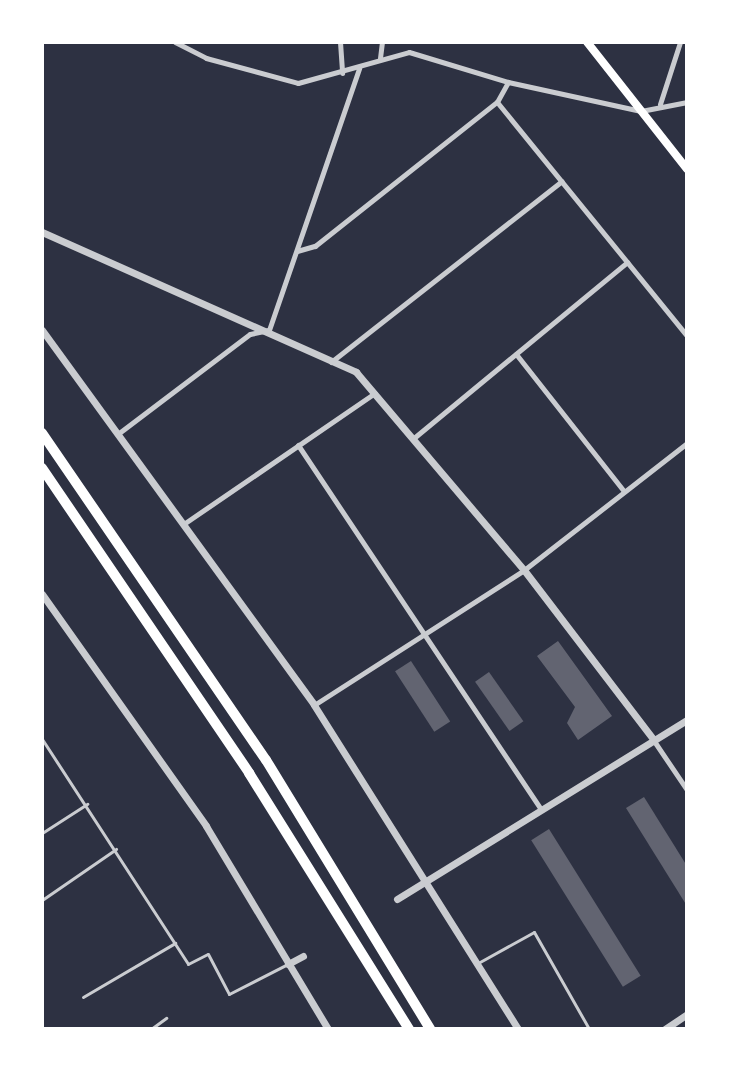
<!DOCTYPE html>
<html>
<head>
<meta charset="utf-8">
<style>
	body { margin:0 }
	#map { position:relative; width:729px; height:1071px; overflow:hidden; background:#2d3142; font-family:"DejaVu Sans",sans-serif }
	div>[style] { position:absolute }
	.building>* { inset:0; background:#626471; transform-origin:0 0 }
	.service>* { height:3px; margin:-1.5px; padding:0 1.5px; transform-origin:1.5px; border-radius:1.5px; background:#caccd0 }
	.minor>* { height:5px; margin:-2.5px; padding:0 2.5px; transform-origin:2.5px; border-radius:2.5px; background:#caccd0 }
	.tertiary>* { height:7px; margin:-3.5px; padding:0 3.5px; transform-origin:3.5px; border-radius:3.5px; background:#caccd0 }
	.secondary>* { height:8px; margin:-4px; padding:0 4px; transform-origin:4px; border-radius:4px; background:#fff }
	.motorway>* { height:10px; margin:-5px; padding:0 5px; transform-origin:5px; border-radius:5px; background:#fff }
	span { translate:-50% -50%; white-space:nowrap; text-align:center; line-height:1.15; -webkit-text-stroke:8px #fff; paint-order:stroke }
	.frame { position:absolute; inset:0; border:44px solid #fff; pointer-events:none }
</style>
</head>
<body>
<div id="map">
	<div class="building">
		<div style="clip-path:polygon(558px 641px,612px 716px,578px 740px,567px 723px,575px 707px,537px 656px)"></div>
		<div style="left:411px;top:661px;width:72px;height:19px;rotate:57deg"></div>
		<div style="left:489px;top:672px;width:60px;height:17px;rotate:55deg"></div>
		<div style="clip-path:polygon(644px 797px,687px 866px,687px 906px,626px 808px)"></div>
		<div style="left:549px;top:829px;width:173px;height:21px;rotate:58deg"></div>
	</div>
	<div class="service">
		<div style="left:42px;top:739px;width:268px;rotate:57deg"></div>
		<div style="left:188px;top:964px;width:22px;rotate:-27deg"></div>
		<div style="left:208px;top:954px;width:45px;rotate:62.3deg"></div>
		<div style="left:229px;top:994px;width:64px;rotate:-27deg"></div>
		<div style="left:42px;top:833px;width:54px;rotate:-32.8deg"></div>
		<div style="left:42px;top:900px;width:90px;rotate:-34.6deg"></div>
		<div style="left:478px;top:963px;width:64px;rotate:-29deg"></div>
		<div style="left:534px;top:932px;width:112px;rotate:60.4deg"></div>
		<div style="left:83px;top:997px;width:107px;rotate:-30.4deg"></div>
		<div style="left:151px;top:1029px;width:19px;rotate:-36deg"></div>
	</div>
	<div class="minor">
		<div style="left:175px;top:42px;width:35px;rotate:27deg"></div>
		<div style="left:206px;top:58px;width:95px;rotate:15.2deg"></div>
		<div style="left:298px;top:83px;width:115px;rotate:-15.6deg"></div>
		<div style="left:409px;top:52px;width:103px;rotate:16.9deg"></div>
		<div style="left:508px;top:82px;width:136px;rotate:12.3deg"></div>
		<div style="left:641px;top:111px;width:47px;rotate:-11.1deg"></div>
		<div style="left:340px;top:42px;width:31px;rotate:86deg"></div>
		<div style="left:380px;top:58px;width:16px;rotate:-83deg"></div>
		<div style="left:497px;top:102px;width:301px;rotate:50.9deg"></div>
		<div style="left:660px;top:104px;width:65px;rotate:-72.1deg"></div>
		<div style="left:297px;top:251px;width:19px;rotate:-16deg"></div>
		<div style="left:315px;top:246px;width:232px;rotate:-38.4deg"></div>
		<div style="left:497px;top:102px;width:23px;rotate:-61deg"></div>
		<div style="left:516px;top:354px;width:174px;rotate:51.8deg"></div>
		<div style="left:331px;top:362px;width:293px;rotate:-38.1deg"></div>
		<div style="left:119px;top:433px;width:164px;rotate:-37.1deg"></div>
		<div style="left:250px;top:334px;width:19px;rotate:-12deg"></div>
		<div style="left:269px;top:330px;width:277px;rotate:-71deg"></div>
		<div style="left:415px;top:437px;width:275px;rotate:-39.5deg"></div>
		<div style="left:298px;top:445px;width:438px;rotate:56.3deg"></div>
		<div style="left:185px;top:523px;width:230px;rotate:-34.4deg"></div>
		<div style="left:314px;top:705px;width:250px;rotate:-32.7deg"></div>
		<div style="left:524px;top:570px;width:207px;rotate:-37.9deg"></div>
		<div style="left:654px;top:741px;width:59px;rotate:56deg"></div>
	</div>
	<div class="tertiary">
		<div style="left:42px;top:232px;width:344px;rotate:24deg"></div>
		<div style="left:356px;top:372px;width:260px;rotate:49.7deg"></div>
		<div style="left:524px;top:570px;width:214px;rotate:52.6deg"></div>
		<div style="left:42px;top:330px;width:463px;rotate:54deg"></div>
		<div style="left:314px;top:705px;width:383px;rotate:57.8deg"></div>
		<div style="left:42px;top:594px;width:284px;rotate:54.7deg"></div>
		<div style="left:206px;top:826px;width:237px;rotate:59deg"></div>
		<div style="left:397px;top:899px;width:341px;rotate:-31.7deg"></div>
		<div style="left:288px;top:964px;width:17px;rotate:-28deg"></div>
		<div style="left:665px;top:1029px;width:27px;rotate:-34deg"></div>
	</div>
	<div class="secondary">
		<div style="left:587px;top:42px;width:162px;rotate:51.8deg"></div>
	</div>
	<div class="motorway">
		<div style="left:42px;top:433px;width:396px;rotate:55.6deg"></div>
		<div style="left:266px;top:760px;width:315px;rotate:58.6deg"></div>
		<div style="left:42px;top:468px;width:369px;rotate:55.8deg"></div>
		<div style="left:249px;top:773px;width:302px;rotate:58deg"></div>
	</div>
	<div class="frame"></div>
</div>
</body>
</html>
